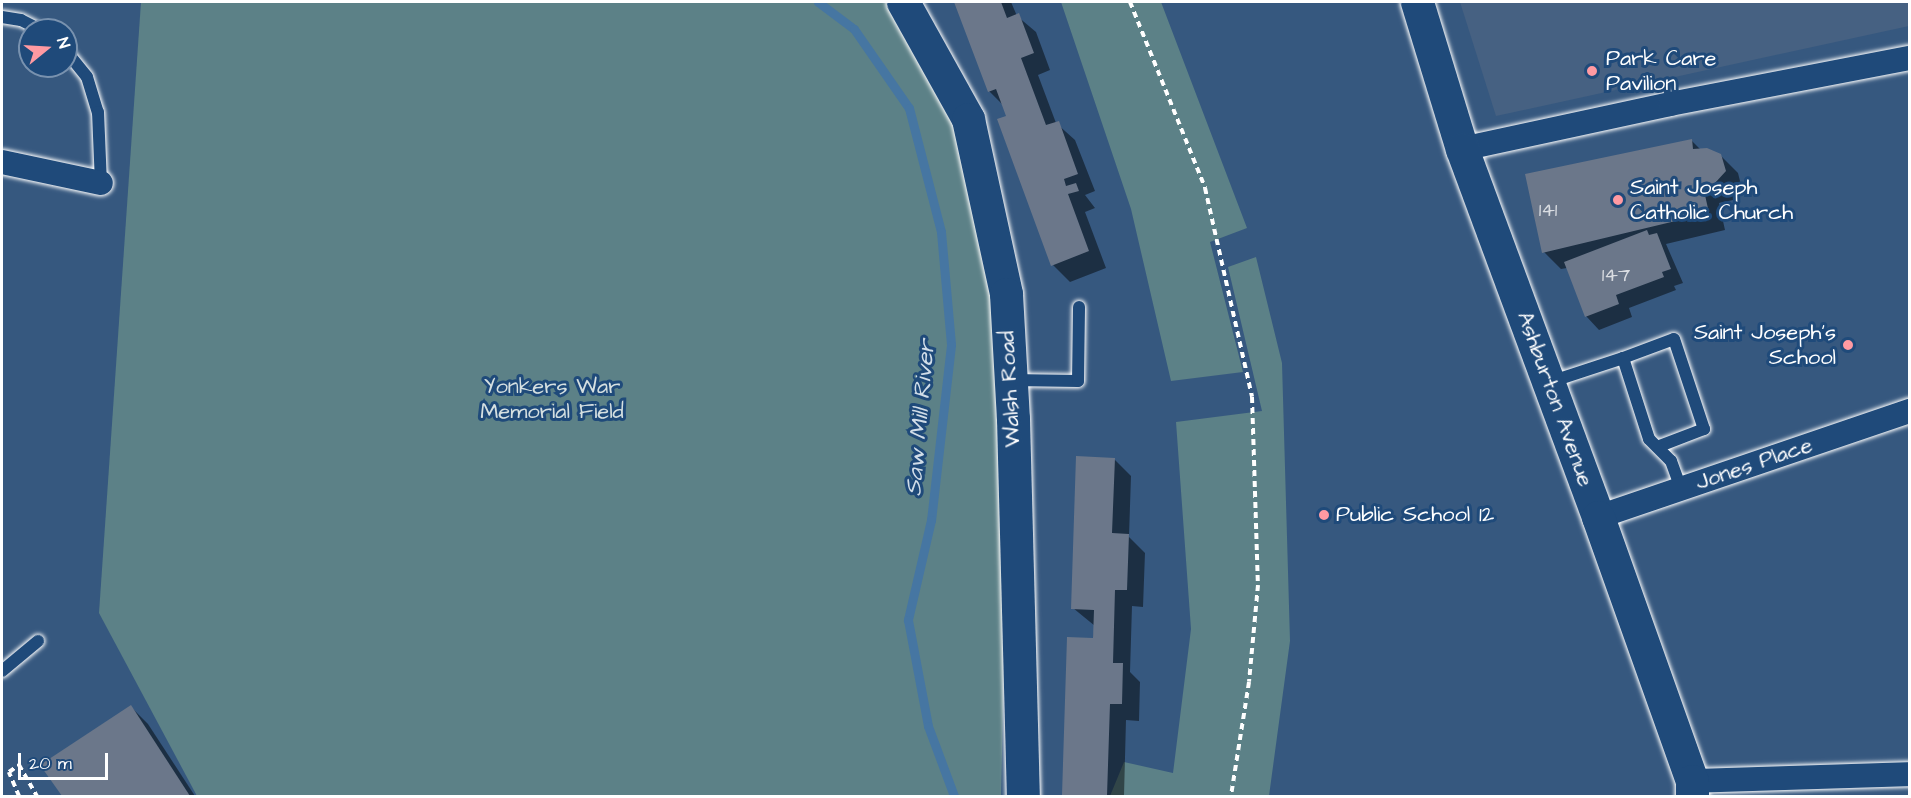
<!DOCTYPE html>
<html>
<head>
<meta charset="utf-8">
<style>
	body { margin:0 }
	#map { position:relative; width:1911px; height:798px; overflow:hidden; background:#36587f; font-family:"Architects Daughter",sans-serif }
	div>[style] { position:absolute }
	.built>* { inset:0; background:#466182 }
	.green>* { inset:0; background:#5c8187 }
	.shadow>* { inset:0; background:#0007 }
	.stream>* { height:9px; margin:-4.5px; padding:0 4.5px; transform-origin:4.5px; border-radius:4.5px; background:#4676a2 }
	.building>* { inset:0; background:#6b778a }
	.path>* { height:4px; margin-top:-2px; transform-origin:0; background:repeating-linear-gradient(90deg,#fff 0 6px,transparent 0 10.5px) }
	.roads { filter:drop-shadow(0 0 2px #fff) drop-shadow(0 0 2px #fff) }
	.lane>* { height:12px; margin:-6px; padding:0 6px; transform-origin:6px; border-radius:6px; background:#1f4a7a }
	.street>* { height:24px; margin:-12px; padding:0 12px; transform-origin:12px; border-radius:12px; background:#1f4a7a }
	.secondary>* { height:33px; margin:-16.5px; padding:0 16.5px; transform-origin:16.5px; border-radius:16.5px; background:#1f4a7a }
	.dots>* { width:16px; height:16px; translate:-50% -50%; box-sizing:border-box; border:3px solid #1f4a7a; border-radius:50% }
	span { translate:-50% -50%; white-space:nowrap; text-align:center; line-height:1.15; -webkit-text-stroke:6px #1f4a7a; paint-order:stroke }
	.number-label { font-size:20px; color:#dadde2 }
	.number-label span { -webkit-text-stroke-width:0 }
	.poi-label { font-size:22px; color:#fff }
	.left { translate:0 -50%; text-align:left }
	.right { translate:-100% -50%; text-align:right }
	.park-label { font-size:22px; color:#d6e0e1 }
	.street-label { font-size:22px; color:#fff }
	.water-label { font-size:24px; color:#d1dde8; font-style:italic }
	.frame { position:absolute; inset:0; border:3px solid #fff; pointer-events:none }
	.north { position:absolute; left:18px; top:18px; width:60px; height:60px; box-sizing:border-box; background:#1f4a7a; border:2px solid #7992af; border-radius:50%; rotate:72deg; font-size:16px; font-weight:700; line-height:24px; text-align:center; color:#fff }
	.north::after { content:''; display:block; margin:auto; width:21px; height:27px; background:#ff9aa2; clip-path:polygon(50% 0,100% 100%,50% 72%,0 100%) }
	.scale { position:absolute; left:18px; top:753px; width:90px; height:27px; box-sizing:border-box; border:3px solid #fff; border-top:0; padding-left:8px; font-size:18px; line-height:21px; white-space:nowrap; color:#fff; -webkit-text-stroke:4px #1f4a7a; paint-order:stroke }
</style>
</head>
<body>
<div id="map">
	<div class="built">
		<div style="clip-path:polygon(1460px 2px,1909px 2px,1909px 26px,1496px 116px)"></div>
	</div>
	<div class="green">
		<div style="clip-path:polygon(141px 2px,893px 2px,963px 123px,999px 325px,1004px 665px,1001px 796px,197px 796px,99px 613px)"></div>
		<div style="clip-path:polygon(1061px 2px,1161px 2px,1247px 228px,1210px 242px,1243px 372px,1171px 381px,1131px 209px)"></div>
		<div style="clip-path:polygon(1256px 257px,1282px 363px,1290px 641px,1269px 796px,1110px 796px,1124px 762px,1173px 773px,1191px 629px,1176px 422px,1262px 411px,1228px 267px)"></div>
	</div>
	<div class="shadow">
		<div style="clip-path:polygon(956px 2px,1011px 2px,1017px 16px,1036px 32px,1050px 70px,1038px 75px,1056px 123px,1075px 140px,1095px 191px,1085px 195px,1095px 208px,1085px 212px,1106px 268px,1070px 282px,1053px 265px,1004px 106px,989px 91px)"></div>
		<div style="clip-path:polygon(1692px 141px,1701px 150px,1720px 155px,1738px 173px,1742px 189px,1733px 200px,1719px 203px,1725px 230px,1666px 244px,1683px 283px,1674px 286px,1676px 290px,1629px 308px,1632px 317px,1599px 330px,1586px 316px,1567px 268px,1561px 269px,1544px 252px)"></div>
		<div style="clip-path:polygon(1114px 459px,1131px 476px,1129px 537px,1145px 553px,1143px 607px,1132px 606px,1130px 672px,1140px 682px,1139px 721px,1126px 720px,1124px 796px,1065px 796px,1095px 626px,1073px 608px)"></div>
		<div style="clip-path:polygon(131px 707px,148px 724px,195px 796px,64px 796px,42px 765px)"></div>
	</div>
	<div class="stream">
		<div style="left:818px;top:2px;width:45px;rotate:36.9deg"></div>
		<div style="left:854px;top:29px;width:96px;rotate:55.2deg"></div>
		<div style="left:909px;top:108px;width:128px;rotate:75.5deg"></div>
		<div style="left:941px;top:232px;width:113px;rotate:84.9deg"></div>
		<div style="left:951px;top:345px;width:176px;rotate:96.5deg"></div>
		<div style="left:931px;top:520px;width:103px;rotate:103deg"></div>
		<div style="left:908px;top:620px;width:108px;rotate:79.3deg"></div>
		<div style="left:928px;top:726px;width:75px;rotate:69.6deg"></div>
	</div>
	<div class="building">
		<div style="clip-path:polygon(954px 2px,1001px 2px,1007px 18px,1019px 13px,1034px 53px,1021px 58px,1046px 125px,1059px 121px,1078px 174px,1064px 179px,1066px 186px,1076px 183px,1079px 191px,1068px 194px,1089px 251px,1051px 266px,997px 119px,1006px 116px,996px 89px,988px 92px)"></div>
		<div style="clip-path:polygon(1692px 139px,1693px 149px,1707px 148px,1721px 154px,1726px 171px,1715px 183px,1703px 186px,1709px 213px,1542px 253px,1525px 174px)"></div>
		<div style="clip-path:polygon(1647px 230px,1649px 235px,1657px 233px,1671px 269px,1662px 272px,1664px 277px,1616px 295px,1619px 304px,1585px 317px,1564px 262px)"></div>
		<div style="clip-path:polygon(1076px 456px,1115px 458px,1112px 533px,1129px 534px,1127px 590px,1115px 590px,1113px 663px,1123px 663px,1122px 704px,1110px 704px,1107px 796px,1062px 795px,1067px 637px,1093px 638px,1094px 610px,1071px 609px)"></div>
		<div style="clip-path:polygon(131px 705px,190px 796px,62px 796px,40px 765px)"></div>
	</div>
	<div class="path">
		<div style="left:1130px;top:2px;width:201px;rotate:68deg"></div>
		<div style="left:1205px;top:188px;width:214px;rotate:77.3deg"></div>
		<div style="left:1252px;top:397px;width:188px;rotate:88.2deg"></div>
		<div style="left:1258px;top:585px;width:97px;rotate:95.3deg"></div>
		<div style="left:1249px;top:682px;width:115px;rotate:99deg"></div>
		<div style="left:19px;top:796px;width:26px;rotate:-113deg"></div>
		<div style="left:9px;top:772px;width:12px;rotate:-35deg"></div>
		<div style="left:19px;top:765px;width:36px;rotate:60deg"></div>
	</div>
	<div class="roads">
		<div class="lane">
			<div style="left:2px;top:17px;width:19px;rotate:9deg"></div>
			<div style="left:21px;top:20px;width:22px;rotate:27deg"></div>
			<div style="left:66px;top:51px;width:33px;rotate:51deg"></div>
			<div style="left:87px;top:77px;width:37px;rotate:73deg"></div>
			<div style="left:98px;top:112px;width:71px;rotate:87.6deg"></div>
			<div style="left:1623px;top:358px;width:54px;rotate:-20.4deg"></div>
			<div style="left:1674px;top:339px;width:95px;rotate:71.6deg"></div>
			<div style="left:1704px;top:429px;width:50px;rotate:159deg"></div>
			<div style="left:1012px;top:380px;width:66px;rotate:0.9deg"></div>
			<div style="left:1078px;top:381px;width:74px;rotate:-89.2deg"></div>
			<div style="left:1550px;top:382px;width:77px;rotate:-18.2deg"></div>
			<div style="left:1623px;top:358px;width:85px;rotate:72.2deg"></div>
			<div style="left:1649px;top:439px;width:31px;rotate:45deg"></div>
			<div style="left:1671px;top:461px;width:30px;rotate:70deg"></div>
			<div style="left:2px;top:671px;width:47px;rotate:-39.8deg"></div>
		</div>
		<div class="street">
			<div style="left:1462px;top:149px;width:213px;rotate:-12.2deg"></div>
			<div style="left:1670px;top:104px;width:244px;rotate:-10.9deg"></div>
			<div style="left:2px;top:162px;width:101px;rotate:12deg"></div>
			<div style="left:1598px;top:517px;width:330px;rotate:-18.8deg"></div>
			<div style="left:1692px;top:781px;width:218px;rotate:-1.8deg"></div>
		</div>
		<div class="secondary">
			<div style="left:903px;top:2px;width:134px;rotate:60.9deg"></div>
			<div style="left:968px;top:119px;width:179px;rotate:77.7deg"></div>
			<div style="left:1006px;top:294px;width:125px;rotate:86.8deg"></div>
			<div style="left:1013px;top:419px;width:377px;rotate:88.5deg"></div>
			<div style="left:1417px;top:2px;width:154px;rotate:73deg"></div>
			<div style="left:1462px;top:149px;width:392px;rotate:69.7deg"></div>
			<div style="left:1598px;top:517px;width:280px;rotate:70.4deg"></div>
			<div style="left:1692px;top:781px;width:15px;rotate:90deg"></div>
		</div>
	</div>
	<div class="dots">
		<div style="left:1592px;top:71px;background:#ff9aa2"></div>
		<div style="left:1618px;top:200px;background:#ff9aa2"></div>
		<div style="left:1848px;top:345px;background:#ff9aa2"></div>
		<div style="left:1324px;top:515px;background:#ff9aa2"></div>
	</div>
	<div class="number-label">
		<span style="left:1548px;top:210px">141</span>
		<span style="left:1616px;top:275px">147</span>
	</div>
	<div class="poi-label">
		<span class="left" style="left:1606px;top:71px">Park Care<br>Pavilion</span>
		<span class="left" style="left:1630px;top:200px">Saint Joseph<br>Catholic Church</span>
		<span class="right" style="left:1836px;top:345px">Saint Joseph's<br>School</span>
		<span class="left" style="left:1336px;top:515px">Public School 12</span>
	</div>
	<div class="park-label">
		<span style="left:552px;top:399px">Yonkers War<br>Memorial Field</span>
	</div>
	<div class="street-label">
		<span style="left:1010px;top:389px;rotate:-93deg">Walsh Road</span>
		<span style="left:1555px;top:399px;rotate:70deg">Ashburton Avenue</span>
		<span style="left:1754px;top:464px;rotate:-19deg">Jones Place</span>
	</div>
	<div class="water-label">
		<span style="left:921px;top:418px;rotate:-85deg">Saw Mill River</span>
	</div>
	<div class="frame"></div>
	<div class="north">N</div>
	<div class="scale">20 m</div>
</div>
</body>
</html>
